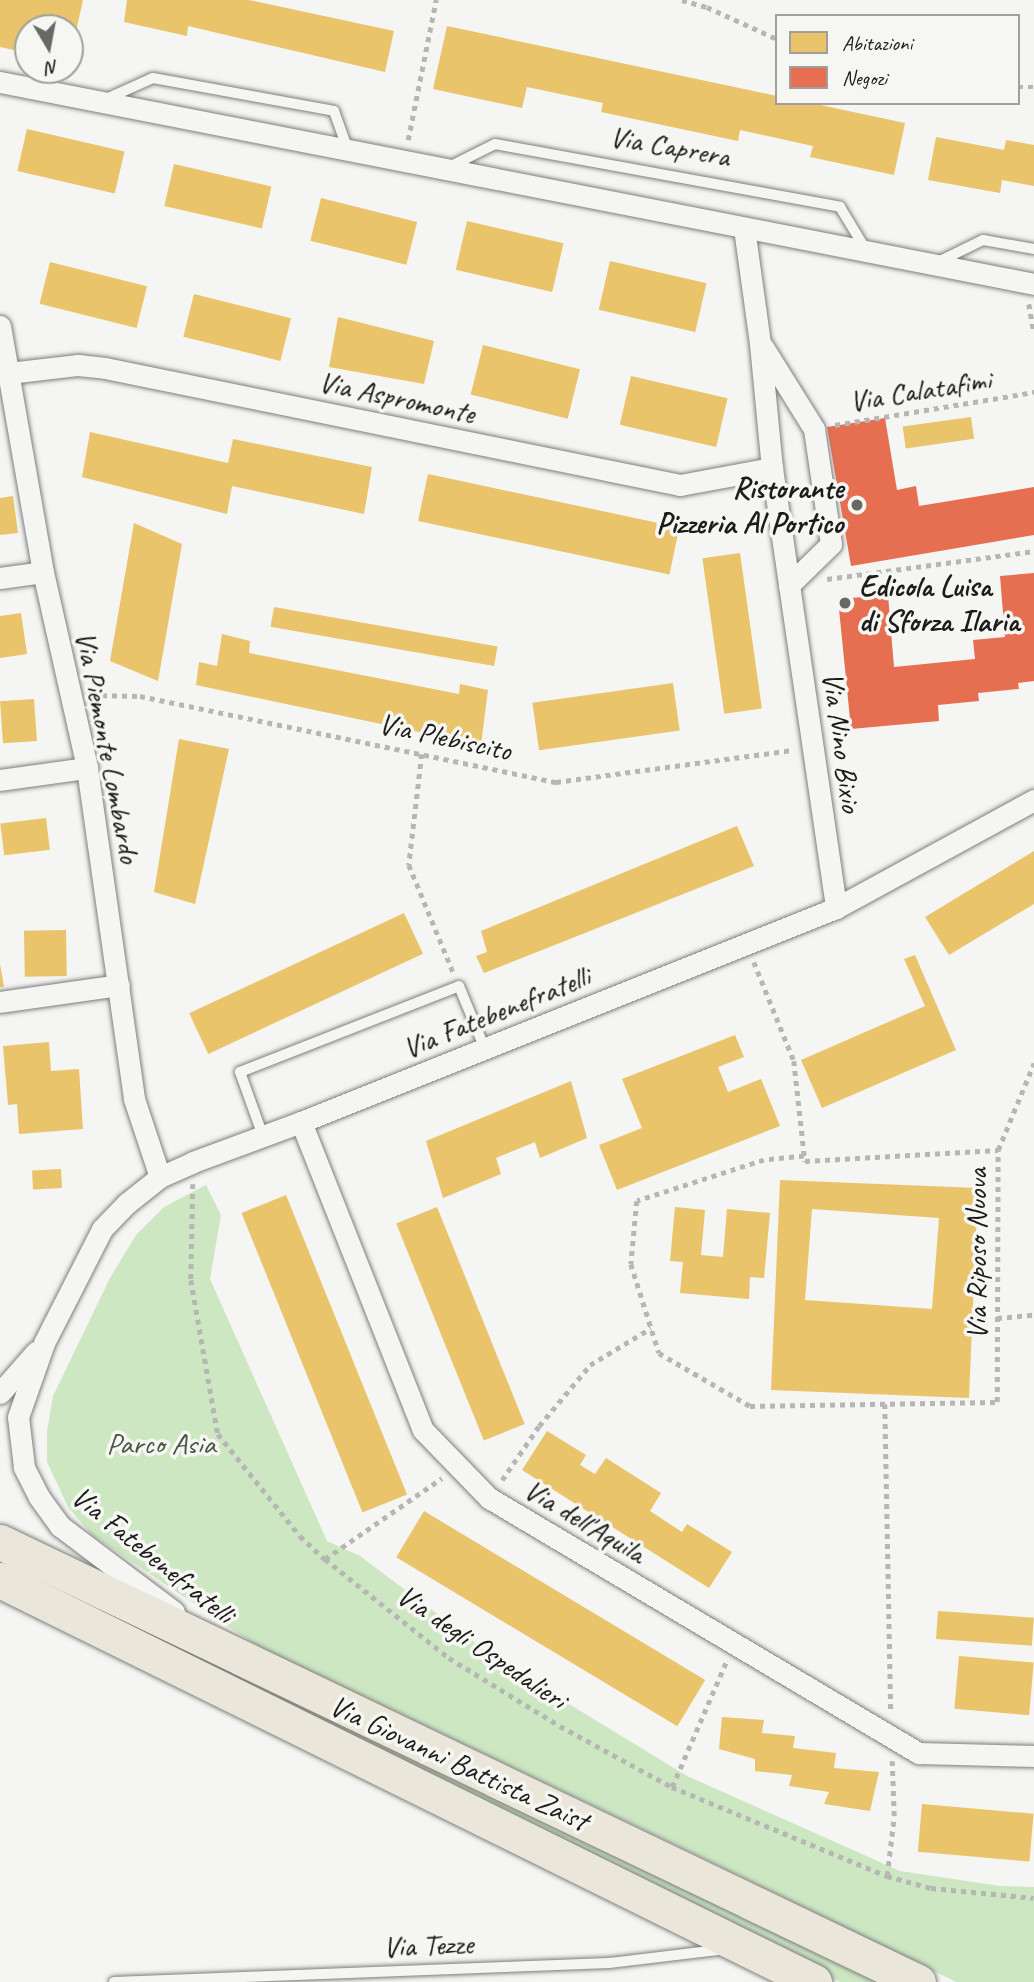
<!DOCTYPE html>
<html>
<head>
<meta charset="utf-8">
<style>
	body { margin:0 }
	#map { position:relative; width:1034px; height:1982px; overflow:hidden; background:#f5f5f3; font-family:Caveat,sans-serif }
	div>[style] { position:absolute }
	.green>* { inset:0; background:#cde7c3 }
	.homes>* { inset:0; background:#e9c46a; transform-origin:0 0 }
	.shops>* { inset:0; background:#e76f51 }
	.path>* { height:4.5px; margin-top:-2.25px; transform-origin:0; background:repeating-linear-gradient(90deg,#b6b6b5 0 5px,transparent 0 10px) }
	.roads { filter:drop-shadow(0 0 2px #7e7e7d) drop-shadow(0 0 2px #7e7e7d) }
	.lane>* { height:10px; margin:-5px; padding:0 5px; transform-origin:5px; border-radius:5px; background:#f5f5f3 }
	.street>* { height:21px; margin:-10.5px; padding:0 10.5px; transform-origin:10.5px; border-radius:10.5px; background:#f5f5f3 }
	.primary>* { height:35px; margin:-17.5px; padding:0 17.5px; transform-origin:17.5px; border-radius:17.5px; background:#eae7da }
	.dots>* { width:19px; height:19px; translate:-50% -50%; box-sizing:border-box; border:4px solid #f6f6f2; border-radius:50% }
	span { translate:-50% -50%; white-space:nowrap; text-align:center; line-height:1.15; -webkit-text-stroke:7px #f6f6f2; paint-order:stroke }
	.street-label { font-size:30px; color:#1c1c1c }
	.poi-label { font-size:30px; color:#1c1c1c; font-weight:700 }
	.right { translate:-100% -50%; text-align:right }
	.left { translate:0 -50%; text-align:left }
	.park-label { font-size:30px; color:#475542 }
	.legend { position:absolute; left:775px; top:14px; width:245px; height:91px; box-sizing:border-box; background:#f6f6f2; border:2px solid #9f9f9c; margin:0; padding:9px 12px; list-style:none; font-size:21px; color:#1c1c1c }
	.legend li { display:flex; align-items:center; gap:14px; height:35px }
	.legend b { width:35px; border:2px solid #9f9f9c }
	.north { position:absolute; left:14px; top:14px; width:70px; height:70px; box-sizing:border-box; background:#f6f6f2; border:2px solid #9f9f9c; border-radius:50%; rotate:170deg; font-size:19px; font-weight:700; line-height:28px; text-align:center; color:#1c1c1c }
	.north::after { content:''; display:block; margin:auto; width:24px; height:32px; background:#686867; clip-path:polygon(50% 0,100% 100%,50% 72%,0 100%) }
</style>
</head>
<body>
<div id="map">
	<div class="green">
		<div style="clip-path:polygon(206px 1185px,221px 1215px,210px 1279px,327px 1541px,360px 1556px,505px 1665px,687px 1776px,900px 1871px,1000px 1886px,1034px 1887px,1034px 1982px,956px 1982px,707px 1860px,259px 1647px,92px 1535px,68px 1507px,47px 1462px,47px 1431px,53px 1396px,110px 1278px,136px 1235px,164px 1207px)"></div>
		<div style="clip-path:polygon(0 1556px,883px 1982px,840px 1982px,165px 1657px,0 1576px)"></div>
	</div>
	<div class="homes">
		<div style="clip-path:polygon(0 0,83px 0,71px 54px,70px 28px,28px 28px,28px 53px,0 47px)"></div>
		<div style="clip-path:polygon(127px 0,249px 0,394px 31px,385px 72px,188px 26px,187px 36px,124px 22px)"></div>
		<div style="clip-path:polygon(447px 26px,777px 96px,777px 103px,811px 103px,905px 123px,894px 175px,810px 157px,813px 146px,740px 130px,738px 141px,601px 112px,603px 103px,527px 87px,522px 108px,433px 89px)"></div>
		<div style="left:27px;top:129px;width:100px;height:43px;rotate:13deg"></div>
		<div style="clip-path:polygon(936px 137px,1004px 150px,1006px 140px,1034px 145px,1034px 186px,1002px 180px,1000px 193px,928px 180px)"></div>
		<div style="left:174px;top:164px;width:100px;height:43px;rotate:13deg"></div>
		<div style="left:321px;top:198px;width:99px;height:44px;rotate:14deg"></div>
		<div style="left:467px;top:221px;width:99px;height:50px;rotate:13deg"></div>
		<div style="left:610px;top:261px;width:99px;height:50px;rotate:13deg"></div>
		<div style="left:50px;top:262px;width:100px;height:43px;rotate:14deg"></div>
		<div style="left:194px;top:294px;width:100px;height:44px;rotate:14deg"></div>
		<div style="clip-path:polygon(338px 317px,434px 341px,424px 384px,329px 367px)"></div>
		<div style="left:483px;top:345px;width:100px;height:51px;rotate:14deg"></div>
		<div style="left:631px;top:376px;width:99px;height:50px;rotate:13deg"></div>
		<div style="left:971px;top:417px;width:22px;height:69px;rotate:82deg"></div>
		<div style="clip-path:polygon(90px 432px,228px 463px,233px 439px,372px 467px,364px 514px,232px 486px,227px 514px,82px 477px)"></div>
		<div style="left:428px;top:474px;width:257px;height:48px;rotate:12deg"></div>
		<div style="clip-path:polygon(13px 496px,18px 533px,0 535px,0 498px)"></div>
		<div style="clip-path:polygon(134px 523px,182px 544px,158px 681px,110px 661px)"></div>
		<div style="left:740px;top:553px;width:157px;height:38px;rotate:82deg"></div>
		<div style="left:274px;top:607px;width:227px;height:20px;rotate:10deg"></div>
		<div style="clip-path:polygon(21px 613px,27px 654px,0 658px,0 616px)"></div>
		<div style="clip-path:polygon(222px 634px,250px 641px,249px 653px,459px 694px,460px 684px,488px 690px,481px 745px,196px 685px,199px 662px,217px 666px)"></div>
		<div style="left:673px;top:683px;width:48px;height:142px;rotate:82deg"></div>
		<div style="left:34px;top:699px;width:42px;height:34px;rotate:86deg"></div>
		<div style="clip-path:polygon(179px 739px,229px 749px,195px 904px,154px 892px)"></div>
		<div style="left:46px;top:818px;width:32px;height:46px;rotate:83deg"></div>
		<div style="clip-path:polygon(737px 826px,754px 866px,484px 973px,476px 956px,487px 952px,481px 931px)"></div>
		<div style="clip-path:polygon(1034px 851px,1034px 904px,949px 955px,925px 917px)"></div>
		<div style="left:404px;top:913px;width:45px;height:237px;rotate:65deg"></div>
		<div style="left:66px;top:930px;width:46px;height:42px;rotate:89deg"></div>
		<div style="clip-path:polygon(915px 955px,956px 1050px,822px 1108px,801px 1060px,925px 1006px,904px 959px)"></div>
		<div style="clip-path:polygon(0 964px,4px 987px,0 987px)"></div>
		<div style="clip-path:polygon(735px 1035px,744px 1057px,718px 1067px,728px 1092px,761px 1079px,780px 1126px,617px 1190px,599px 1145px,642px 1128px,622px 1079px)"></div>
		<div style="clip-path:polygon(49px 1042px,51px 1071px,79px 1069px,83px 1129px,19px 1134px,17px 1104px,8px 1105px,3px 1046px)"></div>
		<div style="clip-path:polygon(571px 1081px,587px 1138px,540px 1158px,535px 1142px,496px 1158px,501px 1174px,443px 1198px,426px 1141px)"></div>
		<div style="left:61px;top:1169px;width:19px;height:29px;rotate:87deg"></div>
		<div style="clip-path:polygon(evenodd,780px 1180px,978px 1188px,969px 1398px,771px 1390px,780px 1180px,812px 1209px,939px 1218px,932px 1309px,805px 1300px,812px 1209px)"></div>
		<div style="left:286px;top:1195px;width:323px;height:48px;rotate:68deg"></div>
		<div style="left:437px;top:1207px;width:234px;height:44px;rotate:68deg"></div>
		<div style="clip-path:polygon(675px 1207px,705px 1210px,701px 1255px,723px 1257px,727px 1209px,770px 1213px,764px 1278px,750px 1277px,749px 1299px,680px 1293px,683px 1262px,670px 1261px)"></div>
		<div style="clip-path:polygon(547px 1431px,586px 1455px,580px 1465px,595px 1474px,606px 1458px,661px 1493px,650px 1511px,682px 1532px,687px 1524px,732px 1552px,709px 1588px,522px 1470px)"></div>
		<div style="left:424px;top:1511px;width:328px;height:54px;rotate:31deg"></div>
		<div style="left:938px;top:1611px;width:96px;height:28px;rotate:4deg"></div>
		<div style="left:959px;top:1656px;width:75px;height:53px;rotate:5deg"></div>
		<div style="clip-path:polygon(722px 1717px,764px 1720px,762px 1733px,795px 1736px,793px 1748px,836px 1753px,834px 1768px,879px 1772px,870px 1811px,824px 1804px,829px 1792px,789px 1786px,792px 1775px,755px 1771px,755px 1759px,719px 1749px)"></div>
		<div style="left:922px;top:1804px;width:112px;height:48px;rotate:5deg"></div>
	</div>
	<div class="shops">
		<div style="clip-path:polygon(885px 418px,897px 490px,916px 486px,919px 506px,1034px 487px,1034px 535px,851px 566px,827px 427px)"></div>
		<div style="clip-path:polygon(1034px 573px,1034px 681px,1018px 683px,1019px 689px,978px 693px,979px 701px,938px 705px,939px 721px,851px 729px,838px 599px,888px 595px,894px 667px,975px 659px,973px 640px,1005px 637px,1000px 576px)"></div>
	</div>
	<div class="path">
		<div style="left:682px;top:0;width:26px;rotate:16deg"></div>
		<div style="left:707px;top:7px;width:77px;rotate:24.6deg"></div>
		<div style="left:1018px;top:87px;width:16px"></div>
		<div style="left:408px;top:140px;width:143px;rotate:-78.7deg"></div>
		<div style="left:1029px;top:304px;width:28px;rotate:80deg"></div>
		<div style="left:835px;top:425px;width:202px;rotate:-9.4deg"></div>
		<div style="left:827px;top:579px;width:209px;rotate:-7.7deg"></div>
		<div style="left:92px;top:695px;width:48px;rotate:1.2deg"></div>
		<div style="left:140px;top:696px;width:425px;rotate:11.7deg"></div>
		<div style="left:556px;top:782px;width:240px;rotate:-7.7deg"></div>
		<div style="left:422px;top:754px;width:112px;rotate:96.7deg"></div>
		<div style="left:409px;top:865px;width:116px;rotate:67.6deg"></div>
		<div style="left:754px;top:962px;width:107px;rotate:68deg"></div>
		<div style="left:794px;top:1061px;width:101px;rotate:83.7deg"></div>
		<div style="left:805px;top:1161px;width:193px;rotate:-3.3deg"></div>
		<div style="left:804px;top:1156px;width:40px;rotate:174.3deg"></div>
		<div style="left:764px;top:1160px;width:133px;rotate:162.1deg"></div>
		<div style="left:637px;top:1201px;width:63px;rotate:95.4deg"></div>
		<div style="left:631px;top:1264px;width:93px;rotate:72.5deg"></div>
		<div style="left:659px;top:1353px;width:105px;rotate:30.2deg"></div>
		<div style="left:750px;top:1406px;width:247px;rotate:-0.9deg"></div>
		<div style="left:997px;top:1402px;width:252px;rotate:-89.8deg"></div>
		<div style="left:998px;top:1150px;width:94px;rotate:-67.5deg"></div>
		<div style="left:193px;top:1184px;width:96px;rotate:91.2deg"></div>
		<div style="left:191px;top:1280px;width:156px;rotate:80.1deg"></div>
		<div style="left:218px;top:1434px;width:131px;rotate:51.2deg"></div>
		<div style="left:300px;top:1536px;width:34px;rotate:43deg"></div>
		<div style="left:325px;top:1559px;width:159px;rotate:38.6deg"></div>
		<div style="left:449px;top:1658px;width:130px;rotate:31.5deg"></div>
		<div style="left:560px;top:1726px;width:128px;rotate:28.6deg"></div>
		<div style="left:672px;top:1787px;width:233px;rotate:22.5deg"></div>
		<div style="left:887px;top:1876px;width:46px;rotate:15.3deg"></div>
		<div style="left:931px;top:1888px;width:103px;rotate:5.5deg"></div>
		<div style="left:997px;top:1318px;width:37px;rotate:-5deg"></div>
		<div style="left:885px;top:1404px;width:307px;rotate:88.9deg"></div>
		<div style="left:502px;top:1480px;width:65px;rotate:-55.6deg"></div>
		<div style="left:539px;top:1426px;width:80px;rotate:-50.1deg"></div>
		<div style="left:590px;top:1365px;width:71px;rotate:-31.2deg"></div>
		<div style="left:325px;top:1559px;width:142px;rotate:-34.7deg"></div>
		<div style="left:672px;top:1787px;width:136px;rotate:-66.6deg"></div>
		<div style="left:887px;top:1876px;width:60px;rotate:-83.3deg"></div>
		<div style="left:894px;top:1816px;width:55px;rotate:-92.1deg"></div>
	</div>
	<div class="roads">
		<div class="lane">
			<div style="left:106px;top:99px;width:51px;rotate:-24.1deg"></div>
			<div style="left:153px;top:78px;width:184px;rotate:10.3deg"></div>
			<div style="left:334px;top:111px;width:41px;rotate:70.3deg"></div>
			<div style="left:449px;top:167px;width:51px;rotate:-26.6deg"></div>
			<div style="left:495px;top:144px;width:351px;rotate:10.3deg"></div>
			<div style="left:840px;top:207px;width:50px;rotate:58.8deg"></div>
			<div style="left:938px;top:262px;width:50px;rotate:-26.1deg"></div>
			<div style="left:983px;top:240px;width:52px;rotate:10deg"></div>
			<div style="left:263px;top:1136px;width:68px;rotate:-109.8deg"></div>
			<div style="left:240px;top:1072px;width:235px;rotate:-21.4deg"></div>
			<div style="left:459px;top:986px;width:68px;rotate:67.6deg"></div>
			<div style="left:114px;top:1982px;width:495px;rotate:-2.2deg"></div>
			<div style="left:609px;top:1963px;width:118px;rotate:-6.8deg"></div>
		</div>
		<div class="street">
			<div style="left:0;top:82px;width:1054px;rotate:11.05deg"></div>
			<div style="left:744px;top:228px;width:117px;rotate:82.1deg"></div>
			<div style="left:760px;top:344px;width:125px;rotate:84.5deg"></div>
			<div style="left:772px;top:468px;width:445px;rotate:81.7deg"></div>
			<div style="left:0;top:326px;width:250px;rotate:80.1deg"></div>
			<div style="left:43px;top:572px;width:201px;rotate:77.3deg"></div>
			<div style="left:87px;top:768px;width:334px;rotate:81.9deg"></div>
			<div style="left:134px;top:1099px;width:82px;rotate:71.6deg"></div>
			<div style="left:763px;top:347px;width:97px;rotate:58.1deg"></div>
			<div style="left:814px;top:429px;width:116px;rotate:81.6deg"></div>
			<div style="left:831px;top:544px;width:59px;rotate:135.7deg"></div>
			<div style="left:0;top:374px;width:79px;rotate:-6.6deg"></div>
			<div style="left:78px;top:365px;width:27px;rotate:6deg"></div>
			<div style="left:105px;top:368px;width:587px;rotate:11.5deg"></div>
			<div style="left:680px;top:485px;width:94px;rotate:-10.5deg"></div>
			<div style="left:0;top:578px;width:43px;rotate:-7.9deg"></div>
			<div style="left:0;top:780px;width:88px;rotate:-7.9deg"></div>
			<div style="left:0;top:1002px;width:120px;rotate:-8.1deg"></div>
			<div style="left:301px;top:1122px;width:331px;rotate:68.4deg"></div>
			<div style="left:423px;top:1430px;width:95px;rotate:45.9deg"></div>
			<div style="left:489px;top:1498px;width:500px;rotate:30.7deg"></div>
			<div style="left:919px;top:1753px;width:115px;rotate:1.5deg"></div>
			<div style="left:0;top:1393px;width:55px;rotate:-48.7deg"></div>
			<div style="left:174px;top:1612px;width:143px;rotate:-143deg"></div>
			<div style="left:60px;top:1526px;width:36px;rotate:-126deg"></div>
			<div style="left:39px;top:1497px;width:34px;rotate:-117deg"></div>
			<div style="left:24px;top:1467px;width:50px;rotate:-96.8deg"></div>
			<div style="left:18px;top:1417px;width:78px;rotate:-70.6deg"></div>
			<div style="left:44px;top:1343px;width:128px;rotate:-63deg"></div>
			<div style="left:102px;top:1229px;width:35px;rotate:-46deg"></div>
			<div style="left:126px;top:1204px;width:43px;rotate:-38.5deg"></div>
			<div style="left:160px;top:1177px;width:36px;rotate:-24deg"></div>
			<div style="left:193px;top:1162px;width:115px;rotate:-20.3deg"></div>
			<div style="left:301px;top:1122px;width:576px;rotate:-21.8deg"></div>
			<div style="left:836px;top:908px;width:226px;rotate:-28.6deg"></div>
		</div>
		<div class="primary">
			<div style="left:0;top:1542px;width:1018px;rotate:25.61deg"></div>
			<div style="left:0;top:1580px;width:908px;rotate:26.28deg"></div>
		</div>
	</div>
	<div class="dots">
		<div style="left:857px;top:505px;background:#686867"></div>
		<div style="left:845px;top:603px;background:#686867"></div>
	</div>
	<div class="street-label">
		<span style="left:670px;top:146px;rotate:10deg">Via Caprera</span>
		<span style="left:920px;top:390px;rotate:-9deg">Via Calatafimi</span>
		<span style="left:397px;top:397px;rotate:12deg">Via Aspromonte</span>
		<span style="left:445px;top:737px;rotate:12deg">Via Plebiscito</span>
		<span style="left:842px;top:742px;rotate:82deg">Via Nino Bixio</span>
		<span style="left:108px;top:747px;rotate:79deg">Via Piemonte Lombardo</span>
		<span style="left:496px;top:1012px;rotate:-22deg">Via Fatebenefratelli</span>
		<span style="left:976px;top:1254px;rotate:-90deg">Via Riposo Nuova</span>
		<span style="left:585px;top:1521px;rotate:31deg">Via dell'Aquila</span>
		<span style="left:153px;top:1555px;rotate:39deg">Via Fatebenefratelli</span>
		<span style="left:482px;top:1647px;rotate:34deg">Via degli Ospedalieri</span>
		<span style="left:459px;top:1763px;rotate:25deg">Via Giovanni Battista Zaist</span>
		<span style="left:428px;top:1945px;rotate:-2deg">Via Tezze</span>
	</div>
	<div class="poi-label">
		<span class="right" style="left:843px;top:505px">Ristorante<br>Pizzeria Al Portico</span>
		<span class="left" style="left:859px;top:603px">Edicola Luisa<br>di Sforza Ilaria</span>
	</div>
	<div class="park-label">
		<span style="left:161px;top:1443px">Parco Asia</span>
	</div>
	<ul class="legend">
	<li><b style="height:19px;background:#e9c46a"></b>Abitazioni</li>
	<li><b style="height:19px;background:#e76f51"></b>Negozi</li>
	</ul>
	<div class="north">N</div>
</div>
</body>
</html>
